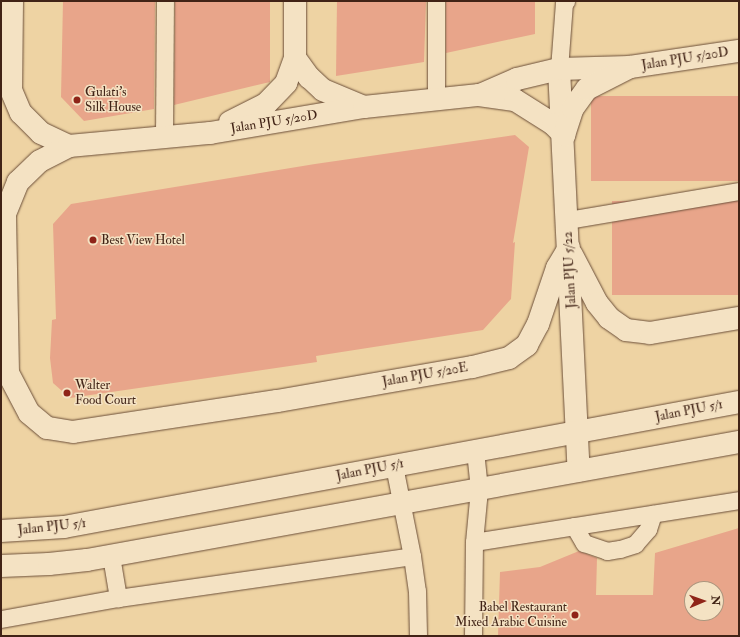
<!DOCTYPE html>
<html>
<head>
<meta charset="utf-8">
<style>
	body { margin:0 }
	#map { position:relative; width:740px; height:637px; overflow:hidden; background:#eed3a3; font-family:"IM FELL Double Pica",serif }
	div>[style] { position:absolute }
	.building>* { inset:0; background:#e8a58a; transform-origin:0 0 }
	.roads { filter:drop-shadow(0 0 1px #6c4f39) drop-shadow(0 0 1px #6c4f39) }
	.service>* { height:17px; margin:-8.5px; padding:0 8.5px; transform-origin:8.5px; border-radius:8.5px; background:#f4e2c3 }
	.minor>* { height:22px; margin:-11px; padding:0 11px; transform-origin:11px; border-radius:11px; background:#f4e2c3 }
	.tertiary>* { height:22px; margin:-11px; padding:0 11px; transform-origin:11px; border-radius:11px; background:#f4e2c3 }
	.dots>* { width:11px; height:11px; translate:-50% -50%; box-sizing:border-box; border:2px solid #f4e2c3; border-radius:50% }
	span { translate:-50% -50%; white-space:nowrap; text-align:center; line-height:1.15; -webkit-text-stroke:3px #f4e2c3; paint-order:stroke }
	.street-label { font-size:13px; color:#412316 }
	.poi-label { font-size:13px; color:#412316 }
	.left { translate:0 -50%; text-align:left }
	.right { translate:-100% -50%; text-align:right }
	.frame { position:absolute; inset:0; border:2px solid #412316; pointer-events:none }
	.north { position:absolute; left:684px; top:581px; width:40px; height:40px; box-sizing:border-box; background:#f4e2c3; border:1px solid #ac967e; border-radius:50%; rotate:88deg; font-size:11px; font-weight:700; line-height:16px; text-align:center; color:#412316 }
	.north::after { content:''; display:block; margin:auto; width:14px; height:18px; background:#8f2418; clip-path:polygon(50% 0,100% 100%,50% 72%,0 100%) }
</style>
</head>
<body>
<div id="map">
	<div class="building">
		<div style="clip-path:polygon(63px 1px,155px 1px,154px 109px,84px 121px,61px 97px)"></div>
		<div style="clip-path:polygon(175px 1px,270px 1px,270px 82px,174px 105px)"></div>
		<div style="clip-path:polygon(337px 1px,426px 1px,424px 62px,336px 76px)"></div>
		<div style="clip-path:polygon(446px 1px,535px 1px,535px 34px,446px 53px)"></div>
		<div style="left:739px;top:96px;width:85px;height:148px;rotate:90deg"></div>
		<div style="clip-path:polygon(515px 135px,529px 147px,513px 243px,515px 242px,511px 299px,483px 330px,316px 356px,317px 362px,70px 398px,53px 383px,50px 358px,52px 320px,56px 319px,53px 224px,71px 204px,315px 164px)"></div>
		<div style="left:739px;top:201px;width:94px;height:127px;rotate:90deg"></div>
		<div style="clip-path:polygon(evenodd,739px 528px,739px 636px,498px 636px,500px 572px,540px 567px,579px 551px,597px 558px,596px 595px,653px 595px,655px 553px,739px 528px,692px 589px,716px 589px,716px 613px,692px 613px,692px 589px)"></div>
	</div>
	<div class="roads">
		<div class="service">
			<div style="left:436px;top:1px;width:99px;rotate:90deg"></div>
			<div style="left:559px;top:69px;width:66px;rotate:-85.7deg"></div>
			<div style="left:564px;top:3px;width:3px;rotate:-45deg"></div>
			<div style="left:164px;top:137px;width:136px;rotate:-89.6deg"></div>
			<div style="left:568px;top:220px;width:173px;rotate:-9.6deg"></div>
			<div style="left:394px;top:466px;width:92px;rotate:78.7deg"></div>
			<div style="left:412px;top:556px;width:35px;rotate:82deg"></div>
			<div style="left:417px;top:591px;width:45px;rotate:88.7deg"></div>
			<div style="left:574px;top:526px;width:20px;rotate:60deg"></div>
			<div style="left:584px;top:543px;width:24px;rotate:19deg"></div>
			<div style="left:607px;top:551px;width:13px;rotate:-9deg"></div>
			<div style="left:620px;top:549px;width:16px;rotate:-18deg"></div>
			<div style="left:635px;top:544px;width:20px;rotate:-49deg"></div>
			<div style="left:648px;top:529px;width:16px;rotate:-72deg"></div>
			<div style="left:474px;top:542px;width:268px;rotate:-9deg"></div>
			<div style="left:111px;top:556px;width:43px;rotate:80.5deg"></div>
			<div style="left:1px;top:619px;width:119px;rotate:-10.2deg"></div>
			<div style="left:118px;top:598px;width:297px;rotate:-8.1deg"></div>
			<div style="left:473px;top:636px;width:94px;rotate:-89.4deg"></div>
			<div style="left:474px;top:542px;width:53px;rotate:-84.6deg"></div>
			<div style="left:479px;top:489px;width:38px;rotate:-96deg"></div>
		</div>
		<div class="minor">
			<div style="left:12px;top:1px;width:89px;rotate:90.6deg"></div>
			<div style="left:11px;top:90px;width:25px;rotate:67deg"></div>
			<div style="left:21px;top:113px;width:28px;rotate:45deg"></div>
			<div style="left:41px;top:133px;width:31px;rotate:25deg"></div>
			<div style="left:295px;top:58px;width:24px;rotate:54deg"></div>
			<div style="left:309px;top:77px;width:19px;rotate:43deg"></div>
			<div style="left:323px;top:90px;width:44px;rotate:22.5deg"></div>
			<div style="left:559px;top:69px;width:402px;rotate:87.2deg"></div>
			<div style="left:480px;top:95px;width:40px;rotate:-23.4deg"></div>
			<div style="left:517px;top:79px;width:43px;rotate:-13.4deg"></div>
			<div style="left:559px;top:69px;width:71px;rotate:-1.6deg"></div>
			<div style="left:630px;top:67px;width:110px;rotate:-8.4deg"></div>
			<div style="left:230px;top:122px;width:40px;rotate:-26.6deg"></div>
			<div style="left:266px;top:104px;width:29px;rotate:-46deg"></div>
			<div style="left:286px;top:83px;width:27px;rotate:-70deg"></div>
			<div style="left:295px;top:58px;width:57px;rotate:-90deg"></div>
			<div style="left:569px;top:248px;width:23px;rotate:121deg"></div>
			<div style="left:557px;top:268px;width:59px;rotate:108.7deg"></div>
			<div style="left:538px;top:324px;width:24px;rotate:118deg"></div>
			<div style="left:527px;top:345px;width:22px;rotate:144deg"></div>
			<div style="left:509px;top:358px;width:38px;rotate:166deg"></div>
			<div style="left:472px;top:367px;width:198px;rotate:170.1deg"></div>
			<div style="left:277px;top:401px;width:206px;rotate:171.4deg"></div>
			<div style="left:73px;top:432px;width:26px;rotate:-171deg"></div>
			<div style="left:47px;top:428px;width:23px;rotate:-140deg"></div>
			<div style="left:29px;top:413px;width:45px;rotate:-117.7deg"></div>
			<div style="left:8px;top:373px;width:159px;rotate:-91.1deg"></div>
			<div style="left:5px;top:214px;width:35px;rotate:-68deg"></div>
			<div style="left:18px;top:182px;width:30px;rotate:-44deg"></div>
			<div style="left:40px;top:161px;width:33px;rotate:-27deg"></div>
			<div style="left:69px;top:146px;width:142px;rotate:-5.3deg"></div>
			<div style="left:210px;top:133px;width:156px;rotate:-9.6deg"></div>
			<div style="left:364px;top:107px;width:116px;rotate:-6deg"></div>
			<div style="left:479px;top:95px;width:36px;rotate:8deg"></div>
			<div style="left:515px;top:100px;width:45px;rotate:32.3deg"></div>
			<div style="left:553px;top:124px;width:16px;rotate:45deg"></div>
			<div style="left:564px;top:135px;width:28px;rotate:-72deg"></div>
			<div style="left:573px;top:108px;width:24px;rotate:-54deg"></div>
			<div style="left:587px;top:89px;width:48px;rotate:-27.1deg"></div>
			<div style="left:572px;top:255px;width:54px;rotate:62.5deg"></div>
			<div style="left:597px;top:303px;width:19px;rotate:51deg"></div>
			<div style="left:609px;top:318px;width:21px;rotate:35deg"></div>
			<div style="left:626px;top:330px;width:24px;rotate:7deg"></div>
			<div style="left:650px;top:333px;width:90px;rotate:-9.6deg"></div>
		</div>
		<div class="tertiary">
			<div style="left:1px;top:531px;width:63px;rotate:-3.6deg"></div>
			<div style="left:64px;top:527px;width:686px;rotate:-10.49deg"></div>
			<div style="left:1px;top:566px;width:48px;rotate:-2.4deg"></div>
			<div style="left:49px;top:564px;width:38px;rotate:-6deg"></div>
			<div style="left:87px;top:560px;width:663px;rotate:-10.26deg"></div>
		</div>
	</div>
	<div class="dots">
		<div style="left:77px;top:100px;background:#8f2418"></div>
		<div style="left:93px;top:240px;background:#8f2418"></div>
		<div style="left:67px;top:393px;background:#8f2418"></div>
		<div style="left:575px;top:615px;background:#8f2418"></div>
	</div>
	<div class="street-label">
		<span style="left:685px;top:59px;rotate:-9deg">Jalan PJU 5/20D</span>
		<span style="left:274px;top:122px;rotate:-9deg">Jalan PJU 5/20D</span>
		<span style="left:570px;top:270px;rotate:-93deg">Jalan PJU 5/22</span>
		<span style="left:425px;top:375px;rotate:-10deg">Jalan PJU 5/20E</span>
		<span style="left:689px;top:411px;rotate:-11deg">Jalan PJU 5/1</span>
		<span style="left:370px;top:470px;rotate:-11deg">Jalan PJU 5/1</span>
		<span style="left:52px;top:527px;rotate:-6deg">Jalan PJU 5/1</span>
	</div>
	<div class="poi-label">
		<span class="left" style="left:85px;top:100px">Gulati's<br>Silk House</span>
		<span class="left" style="left:101px;top:240px">Best View Hotel</span>
		<span class="left" style="left:75px;top:393px">Walter<br>Food Court</span>
		<span class="right" style="left:567px;top:615px">Babel Restaurant<br>Mixed Arabic Cuisine</span>
	</div>
	<div class="frame"></div>
	<div class="north">N</div>
</div>
</body>
</html>
